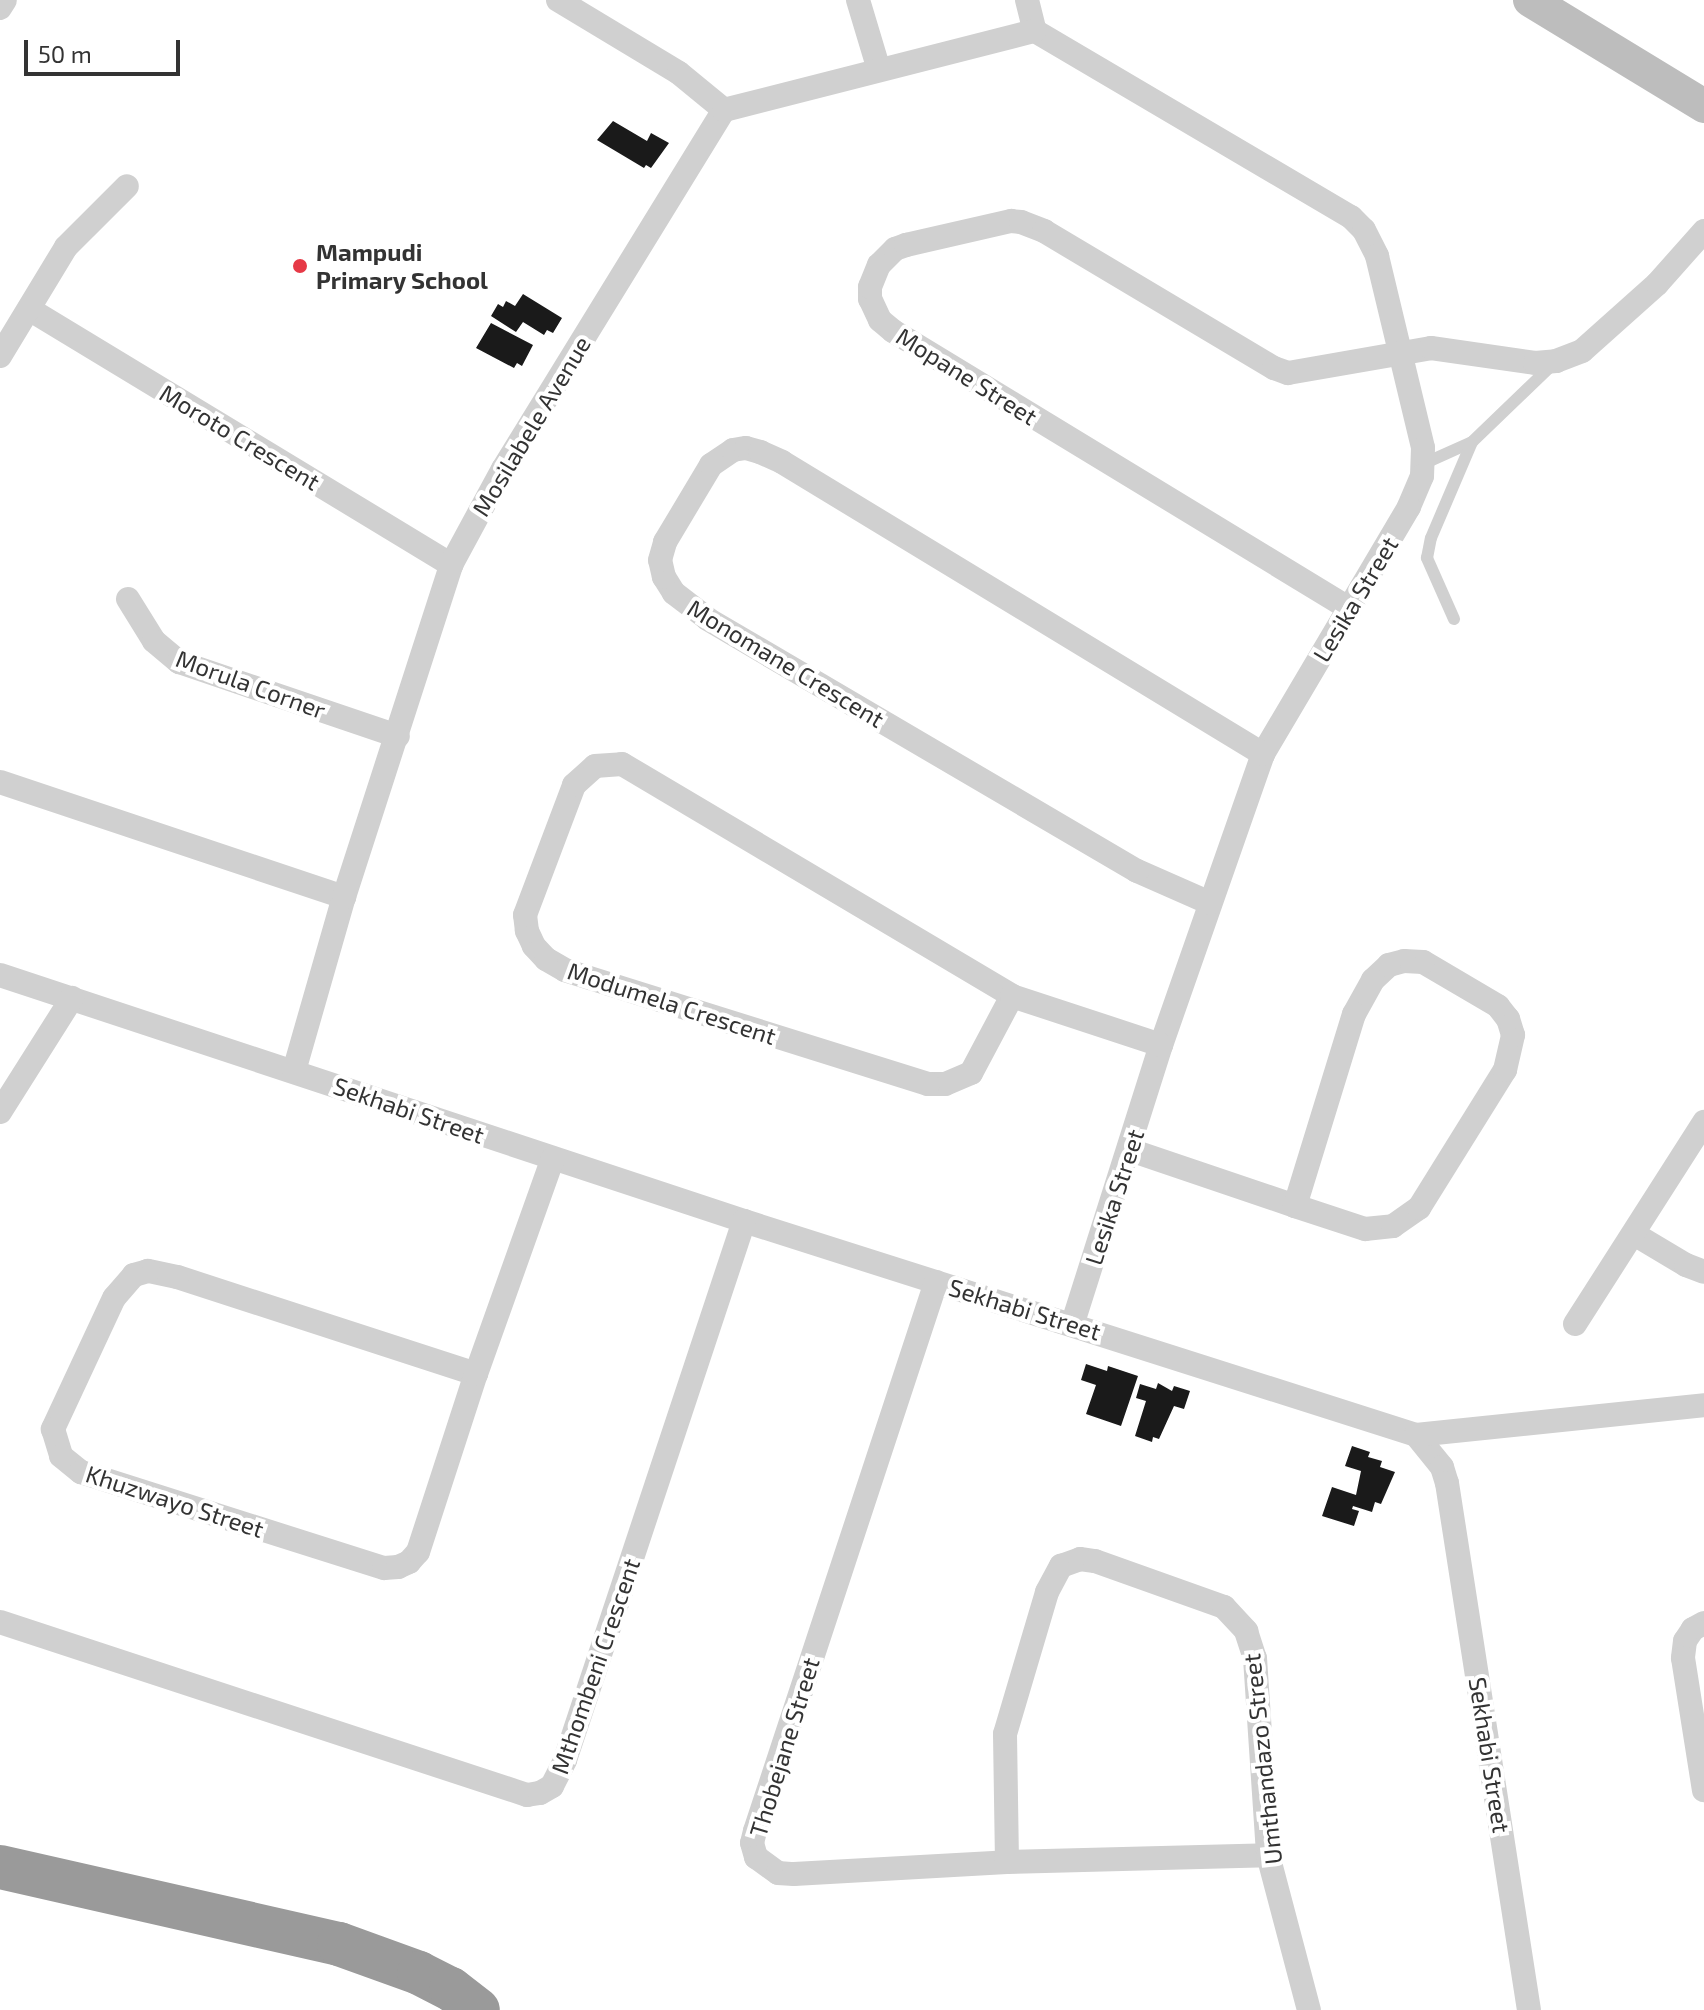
<!DOCTYPE html>
<html>
<head>
<meta charset="utf-8">
<style>
	body { margin:0 }
	#map { position:relative; width:1704px; height:2010px; overflow:hidden; background:#fff; font-family:"Exo 2",sans-serif }
	div>[style] { position:absolute }
	.building>* { inset:0; background:#1a1a1a }
	.lane>* { height:12px; margin:-6px; padding:0 6px; transform-origin:6px; border-radius:6px; background:#d0d0d0 }
	.street>* { height:24px; margin:-12px; padding:0 12px; transform-origin:12px; border-radius:12px; background:#d0d0d0 }
	.secondary>* { height:34px; margin:-17px; padding:0 17px; transform-origin:17px; border-radius:17px; background:#bdbdbd }
	.highway>* { height:44px; margin:-22px; padding:0 22px; transform-origin:22px; border-radius:22px; background:#9a9a9a }
	.dots>* { width:22px; height:22px; translate:-50% -50%; box-sizing:border-box; border:4px solid #fff; border-radius:50% }
	span { translate:-50% -50%; white-space:nowrap; text-align:center; line-height:1.15; -webkit-text-stroke:8px #fff; paint-order:stroke }
	.poi-label { font-size:24px; color:#333; font-weight:700 }
	.left { translate:0 -50%; text-align:left }
	.street-label { font-size:24px; color:#333 }
	.scale { position:absolute; left:24px; top:40px; width:156px; height:36px; box-sizing:border-box; border:4px solid #333; border-top:0; padding-left:10px; font-size:24px; line-height:28px; white-space:nowrap; color:#333; -webkit-text-stroke:6px #fff; paint-order:stroke }
</style>
</head>
<body>
<div id="map">
	<div class="building">
		<div style="clip-path:polygon(613px 121px,647px 141px,651px 133px,669px 143px,651px 168px,646px 165px,644px 168px,597px 140px)"></div>
		<div style="clip-path:polygon(523px 294px,562px 318px,553px 333px,547px 330px,544px 335px,523px 322px,516px 332px,491px 316px,498px 304px,503px 307px,506px 301px,515px 306px)"></div>
		<div style="clip-path:polygon(491px 323px,533px 345px,522px 366px,517px 363px,514px 368px,476px 348px)"></div>
		<div style="clip-path:polygon(1086px 1364px,1107px 1371px,1108px 1366px,1138px 1376px,1121px 1426px,1086px 1414px,1096px 1385px,1081px 1380px)"></div>
		<div style="clip-path:polygon(1158px 1383px,1172px 1391px,1174px 1386px,1190px 1391px,1184px 1409px,1174px 1406px,1159px 1439px,1153px 1437px,1152px 1442px,1135px 1436px,1146px 1401px,1136px 1398px,1140px 1384px,1156px 1389px)"></div>
		<div style="clip-path:polygon(1352px 1446px,1370px 1452px,1368px 1457px,1382px 1461px,1380px 1467px,1395px 1472px,1381px 1504px,1375px 1502px,1372px 1512px,1353px 1506px,1352px 1509px,1359px 1511px,1354px 1526px,1322px 1516px,1332px 1487px,1356px 1495px,1361px 1471px,1345px 1466px)"></div>
	</div>
	<div class="lane">
		<div style="left:1423px;top:464px;width:54px;rotate:-24.2deg"></div>
		<div style="left:1472px;top:442px;width:114px;rotate:-43.9deg"></div>
		<div style="left:1454px;top:619px;width:67px;rotate:-113.9deg"></div>
		<div style="left:1427px;top:558px;width:20px;rotate:-79deg"></div>
		<div style="left:1431px;top:538px;width:104px;rotate:-66.9deg"></div>
	</div>
	<div class="street">
		<div style="left:558px;top:0;width:141px;rotate:31.1deg"></div>
		<div style="left:679px;top:73px;width:58px;rotate:39.4deg"></div>
		<div style="left:858px;top:0;width:73px;rotate:73.3deg"></div>
		<div style="left:1027px;top:0;width:32px;rotate:76deg"></div>
		<div style="left:0;top:8px;width:9px;rotate:-58deg"></div>
		<div style="left:1035px;top:31px;width:367px;rotate:30.5deg"></div>
		<div style="left:1351px;top:217px;width:18px;rotate:45deg"></div>
		<div style="left:1364px;top:230px;width:29px;rotate:63deg"></div>
		<div style="left:1377px;top:256px;width:197px;rotate:76.5deg"></div>
		<div style="left:1423px;top:448px;width:28px;rotate:92deg"></div>
		<div style="left:1422px;top:476px;width:34px;rotate:113deg"></div>
		<div style="left:1409px;top:507px;width:287px;rotate:120.6deg"></div>
		<div style="left:1263px;top:754px;width:308px;rotate:109.3deg"></div>
		<div style="left:1161px;top:1045px;width:292px;rotate:107.6deg"></div>
		<div style="left:29px;top:309px;width:494px;rotate:31.2deg"></div>
		<div style="left:0;top:356px;width:127px;rotate:-58.8deg"></div>
		<div style="left:66px;top:247px;width:86px;rotate:-45deg"></div>
		<div style="left:128px;top:599px;width:49px;rotate:58.2deg"></div>
		<div style="left:154px;top:641px;width:33px;rotate:40deg"></div>
		<div style="left:179px;top:662px;width:231px;rotate:18.7deg"></div>
		<div style="left:1350px;top:609px;width:535px;rotate:-148.69deg"></div>
		<div style="left:893px;top:331px;width:17px;rotate:-140deg"></div>
		<div style="left:880px;top:320px;width:23px;rotate:-115deg"></div>
		<div style="left:870px;top:299px;width:12px;rotate:-90deg"></div>
		<div style="left:870px;top:287px;width:24px;rotate:-68deg"></div>
		<div style="left:879px;top:265px;width:23px;rotate:-45deg"></div>
		<div style="left:895px;top:249px;width:12px;rotate:-20deg"></div>
		<div style="left:906px;top:245px;width:108px;rotate:-12.9deg"></div>
		<div style="left:1011px;top:221px;width:10px;rotate:6deg"></div>
		<div style="left:1021px;top:222px;width:25px;rotate:21deg"></div>
		<div style="left:1044px;top:231px;width:268px;rotate:30.8deg"></div>
		<div style="left:1274px;top:368px;width:15px;rotate:20deg"></div>
		<div style="left:1288px;top:373px;width:145px;rotate:-9.9deg"></div>
		<div style="left:1431px;top:348px;width:105px;rotate:8.2deg"></div>
		<div style="left:1535px;top:363px;width:21px;rotate:-5deg"></div>
		<div style="left:1556px;top:361px;width:28px;rotate:-21deg"></div>
		<div style="left:1582px;top:351px;width:101px;rotate:-41.8deg"></div>
		<div style="left:1657px;top:284px;width:71px;rotate:-48.4deg"></div>
		<div style="left:0;top:782px;width:363px;rotate:18.5deg"></div>
		<div style="left:1210px;top:903px;width:80px;rotate:-156.3deg"></div>
		<div style="left:1137px;top:871px;width:498px;rotate:-149.6deg"></div>
		<div style="left:708px;top:619px;width:43px;rotate:-142.6deg"></div>
		<div style="left:674px;top:593px;width:19px;rotate:-122deg"></div>
		<div style="left:664px;top:577px;width:17px;rotate:-103deg"></div>
		<div style="left:660px;top:560px;width:19px;rotate:-74deg"></div>
		<div style="left:665px;top:542px;width:90px;rotate:-59.1deg"></div>
		<div style="left:711px;top:465px;width:27px;rotate:-34deg"></div>
		<div style="left:733px;top:450px;width:13px;rotate:-9deg"></div>
		<div style="left:746px;top:448px;width:15px;rotate:16deg"></div>
		<div style="left:760px;top:452px;width:24px;rotate:24deg"></div>
		<div style="left:782px;top:462px;width:563px;rotate:31.26deg"></div>
		<div style="left:0;top:975px;width:784px;rotate:18.3deg"></div>
		<div style="left:744px;top:1221px;width:705px;rotate:17.66deg"></div>
		<div style="left:1416px;top:1435px;width:41px;rotate:50.9deg"></div>
		<div style="left:1442px;top:1467px;width:17px;rotate:73deg"></div>
		<div style="left:1447px;top:1483px;width:533px;rotate:81.16deg"></div>
		<div style="left:1012px;top:996px;width:87px;rotate:118deg"></div>
		<div style="left:971px;top:1073px;width:28px;rotate:157deg"></div>
		<div style="left:945px;top:1084px;width:17px;rotate:180deg"></div>
		<div style="left:928px;top:1084px;width:380px;rotate:-162.6deg"></div>
		<div style="left:565px;top:970px;width:22px;rotate:-150deg"></div>
		<div style="left:546px;top:959px;width:18px;rotate:-133deg"></div>
		<div style="left:534px;top:946px;width:17px;rotate:-115deg"></div>
		<div style="left:527px;top:931px;width:16px;rotate:-97deg"></div>
		<div style="left:525px;top:915px;width:139px;rotate:-69.3deg"></div>
		<div style="left:574px;top:785px;width:28px;rotate:-42deg"></div>
		<div style="left:595px;top:766px;width:27px;rotate:-4deg"></div>
		<div style="left:622px;top:764px;width:454px;rotate:30.7deg"></div>
		<div style="left:1012px;top:996px;width:157px;rotate:18.2deg"></div>
		<div style="left:294px;top:1071px;width:181px;rotate:-74deg"></div>
		<div style="left:344px;top:897px;width:349px;rotate:-72.1deg"></div>
		<div style="left:451px;top:565px;width:109px;rotate:-61.6deg"></div>
		<div style="left:503px;top:469px;width:422px;rotate:-58.4deg"></div>
		<div style="left:724px;top:110px;width:321px;rotate:-14.3deg"></div>
		<div style="left:0;top:1112px;width:135px;rotate:-57.7deg"></div>
		<div style="left:1130px;top:1150px;width:174px;rotate:18.7deg"></div>
		<div style="left:1295px;top:1206px;width:74px;rotate:18.2deg"></div>
		<div style="left:1365px;top:1229px;width:28px;rotate:-6deg"></div>
		<div style="left:1393px;top:1226px;width:32px;rotate:-35deg"></div>
		<div style="left:1419px;top:1208px;width:163px;rotate:-58.1deg"></div>
		<div style="left:1505px;top:1070px;width:36px;rotate:-77deg"></div>
		<div style="left:1513px;top:1035px;width:17px;rotate:-107deg"></div>
		<div style="left:1508px;top:1019px;width:16px;rotate:-128deg"></div>
		<div style="left:1498px;top:1006px;width:87px;rotate:-149.6deg"></div>
		<div style="left:1423px;top:962px;width:19px;rotate:-177deg"></div>
		<div style="left:1404px;top:961px;width:16px;rotate:165deg"></div>
		<div style="left:1389px;top:965px;width:22px;rotate:137deg"></div>
		<div style="left:1373px;top:980px;width:39px;rotate:119deg"></div>
		<div style="left:1354px;top:1014px;width:201px;rotate:107.1deg"></div>
		<div style="left:1634px;top:1234px;width:61px;rotate:30.8deg"></div>
		<div style="left:1686px;top:1265px;width:19px;rotate:21deg"></div>
		<div style="left:936px;top:1282px;width:578px;rotate:108.25deg"></div>
		<div style="left:755px;top:1831px;width:12px;rotate:104deg"></div>
		<div style="left:752px;top:1843px;width:15px;rotate:74deg"></div>
		<div style="left:756px;top:1857px;width:27px;rotate:36deg"></div>
		<div style="left:778px;top:1873px;width:16px;rotate:4deg"></div>
		<div style="left:794px;top:1874px;width:213px;rotate:-3.2deg"></div>
		<div style="left:1007px;top:1862px;width:261px;rotate:-1.5deg"></div>
		<div style="left:1575px;top:1324px;width:240px;rotate:-57.4deg"></div>
		<div style="left:476px;top:1374px;width:314px;rotate:-162deg"></div>
		<div style="left:177px;top:1277px;width:30px;rotate:-168deg"></div>
		<div style="left:148px;top:1271px;width:15px;rotate:164deg"></div>
		<div style="left:134px;top:1275px;width:30px;rotate:131deg"></div>
		<div style="left:114px;top:1298px;width:145px;rotate:115deg"></div>
		<div style="left:53px;top:1429px;width:28px;rotate:73deg"></div>
		<div style="left:61px;top:1456px;width:26px;rotate:39deg"></div>
		<div style="left:81px;top:1472px;width:318px;rotate:17.6deg"></div>
		<div style="left:384px;top:1568px;width:14px;rotate:-4deg"></div>
		<div style="left:398px;top:1567px;width:12px;rotate:-24deg"></div>
		<div style="left:409px;top:1562px;width:13px;rotate:-48deg"></div>
		<div style="left:418px;top:1552px;width:187px;rotate:-72deg"></div>
		<div style="left:476px;top:1374px;width:229px;rotate:-70.4deg"></div>
		<div style="left:1416px;top:1435px;width:290px;rotate:-5.9deg"></div>
		<div style="left:0;top:1622px;width:555px;rotate:18.17deg"></div>
		<div style="left:527px;top:1795px;width:13px;rotate:-9deg"></div>
		<div style="left:540px;top:1793px;width:14px;rotate:-30deg"></div>
		<div style="left:552px;top:1786px;width:29px;rotate:-63deg"></div>
		<div style="left:565px;top:1760px;width:568px;rotate:-71.63deg"></div>
		<div style="left:1704px;top:1623px;width:13px;rotate:151deg"></div>
		<div style="left:1693px;top:1629px;width:14px;rotate:124deg"></div>
		<div style="left:1685px;top:1641px;width:17px;rotate:97deg"></div>
		<div style="left:1683px;top:1658px;width:134px;rotate:81deg"></div>
		<div style="left:1007px;top:1862px;width:128px;rotate:-90.9deg"></div>
		<div style="left:1005px;top:1734px;width:148px;rotate:-73.5deg"></div>
		<div style="left:1047px;top:1592px;width:30px;rotate:-62deg"></div>
		<div style="left:1061px;top:1566px;width:20px;rotate:-20deg"></div>
		<div style="left:1080px;top:1559px;width:15px;rotate:8deg"></div>
		<div style="left:1095px;top:1561px;width:137px;rotate:19.6deg"></div>
		<div style="left:1224px;top:1607px;width:33px;rotate:47deg"></div>
		<div style="left:1246px;top:1631px;width:28px;rotate:72deg"></div>
		<div style="left:1255px;top:1658px;width:197px;rotate:86.2deg"></div>
		<div style="left:1268px;top:1855px;width:160px;rotate:75.2deg"></div>
	</div>
	<div class="secondary">
		<div style="left:1530px;top:0;width:204px;rotate:31.3deg"></div>
	</div>
	<div class="highway">
		<div style="left:0;top:1867px;width:348px;rotate:12.8deg"></div>
		<div style="left:339px;top:1944px;width:85px;rotate:19.9deg"></div>
		<div style="left:419px;top:1973px;width:36px;rotate:27deg"></div>
		<div style="left:451px;top:1989px;width:34px;rotate:38deg"></div>
	</div>
	<div class="dots">
		<div style="left:300px;top:266px;background:#e63946"></div>
	</div>
	<div class="poi-label">
		<span class="left" style="left:316px;top:266px">Mampudi<br>Primary School</span>
	</div>
	<div class="street-label">
		<span style="left:967px;top:376px;rotate:32deg">Mopane Street</span>
		<span style="left:531px;top:426px;rotate:-59deg">Mosilabele Avenue</span>
		<span style="left:240px;top:437px;rotate:31deg">Moroto Crescent</span>
		<span style="left:1355px;top:599px;rotate:-59deg">Lesika Street</span>
		<span style="left:786px;top:663px;rotate:31deg">Monomane Crescent</span>
		<span style="left:251px;top:684px;rotate:20deg">Morula Corner</span>
		<span style="left:672px;top:1003px;rotate:18deg">Modumela Crescent</span>
		<span style="left:409px;top:1110px;rotate:19deg">Sekhabi Street</span>
		<span style="left:1114px;top:1197px;rotate:-72deg">Lesika Street</span>
		<span style="left:1025px;top:1309px;rotate:17deg">Sekhabi Street</span>
		<span style="left:175px;top:1501px;rotate:18deg">Khuzwayo Street</span>
		<span style="left:595px;top:1666px;rotate:-71deg">Mthombeni Crescent</span>
		<span style="left:784px;top:1747px;rotate:-73deg">Thobejane Street</span>
		<span style="left:1490px;top:1755px;rotate:81deg">Sekhabi Street</span>
		<span style="left:1262px;top:1759px;rotate:-96deg">Umthandazo Street</span>
	</div>
	<div class="scale">50 m</div>
</div>
</body>
</html>
